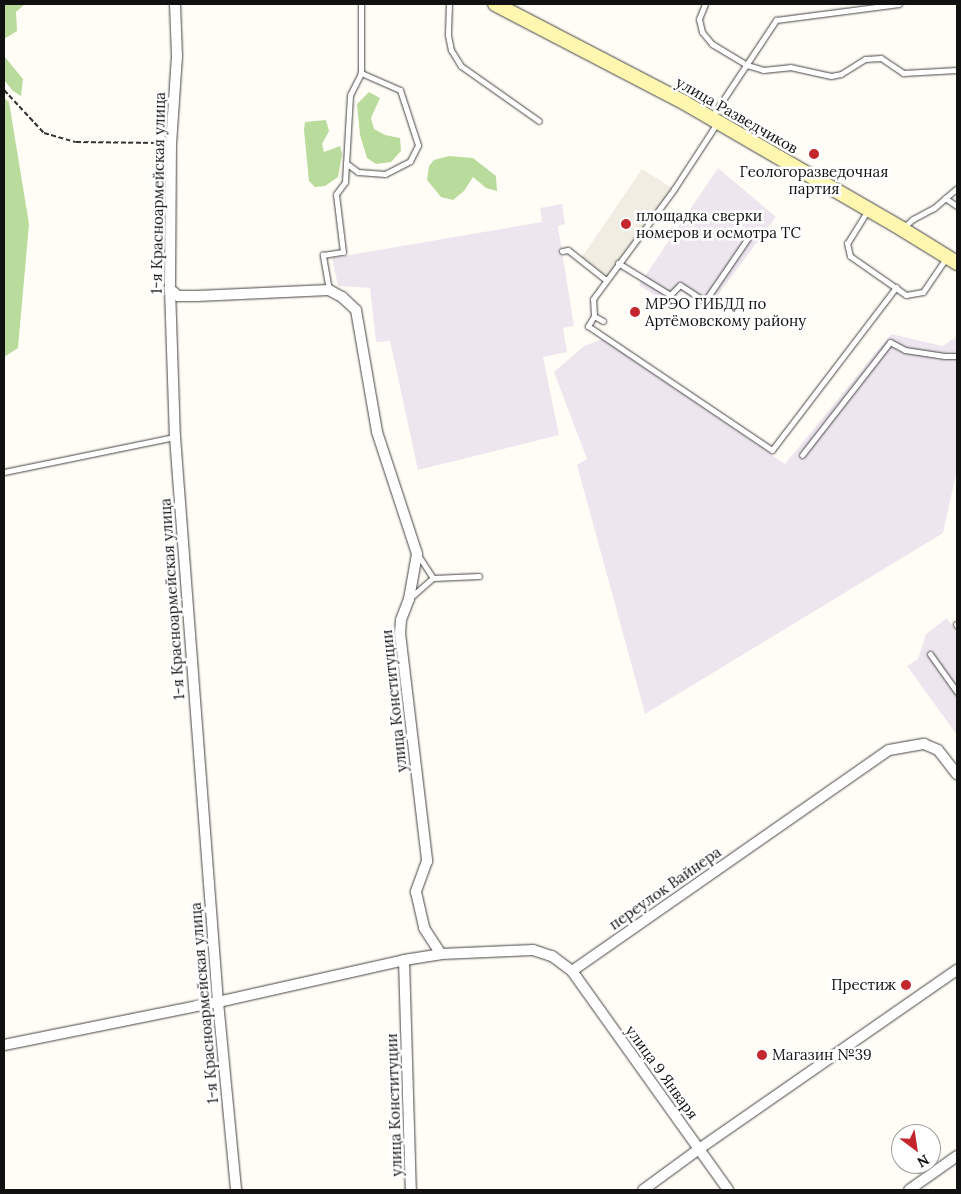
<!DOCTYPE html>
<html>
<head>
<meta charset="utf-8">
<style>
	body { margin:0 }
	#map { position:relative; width:961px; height:1194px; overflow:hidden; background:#fffdf5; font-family:Lora,serif }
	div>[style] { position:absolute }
	.industrial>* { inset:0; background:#eee6ef }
	.forest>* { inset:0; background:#b9dc9c }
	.plaza>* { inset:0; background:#f1ede2 }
	.path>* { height:2px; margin-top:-1px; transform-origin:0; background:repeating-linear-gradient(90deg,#333 0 5px,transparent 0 7.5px) }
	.roads { filter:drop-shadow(0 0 1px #444) drop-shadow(0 0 1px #444) }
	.lane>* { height:5px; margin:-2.5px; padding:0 2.5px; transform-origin:2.5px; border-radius:2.5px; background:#fff }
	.street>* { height:10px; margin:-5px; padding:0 5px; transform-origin:5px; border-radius:5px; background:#fff }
	.secondary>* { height:14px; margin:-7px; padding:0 7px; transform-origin:7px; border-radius:7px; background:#fff6b0 }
	.dots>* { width:14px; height:14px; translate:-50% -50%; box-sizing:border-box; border:2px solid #fff; border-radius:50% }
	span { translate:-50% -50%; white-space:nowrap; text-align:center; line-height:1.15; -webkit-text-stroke:5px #fff; paint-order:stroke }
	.street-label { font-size:15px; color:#111 }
	.poi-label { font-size:15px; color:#111 }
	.left { translate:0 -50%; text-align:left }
	.right { translate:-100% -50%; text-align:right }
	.frame { position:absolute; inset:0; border:5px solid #111; pointer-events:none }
	.north { position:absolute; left:891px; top:1124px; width:50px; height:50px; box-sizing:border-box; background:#fff; border:1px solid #a0a0a0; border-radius:50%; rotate:149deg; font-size:14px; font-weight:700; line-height:20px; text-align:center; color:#111 }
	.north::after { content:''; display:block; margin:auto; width:18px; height:22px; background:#c4262e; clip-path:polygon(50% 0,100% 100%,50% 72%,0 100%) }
</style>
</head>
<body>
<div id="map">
	<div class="industrial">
		<div style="clip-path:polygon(718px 168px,776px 217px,708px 308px,680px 291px,667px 304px,639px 285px)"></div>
		<div style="clip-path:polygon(562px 204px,565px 224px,558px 226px,574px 326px,563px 328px,567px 352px,543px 357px,559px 435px,418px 470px,390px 341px,376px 342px,370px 288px,338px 286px,332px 258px,542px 222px,540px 208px)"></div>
		<div style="clip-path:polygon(891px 334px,943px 346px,957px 336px,957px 470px,943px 533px,645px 714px,577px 465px,587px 459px,554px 372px,584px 346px,603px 339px,785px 464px)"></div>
		<div style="clip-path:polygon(947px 618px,957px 633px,957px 735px,907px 666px,918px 659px,926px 634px)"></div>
	</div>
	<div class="forest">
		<div style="clip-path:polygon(4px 4px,25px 4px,16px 12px,17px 31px,4px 39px)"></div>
		<div style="clip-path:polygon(4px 56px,23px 79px,21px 96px,13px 91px,4px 80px)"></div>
		<div style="clip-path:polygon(369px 92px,380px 98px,371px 118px,374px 129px,385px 135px,400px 138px,401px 151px,391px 162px,376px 164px,367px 158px,360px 135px,357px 104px)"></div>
		<div style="clip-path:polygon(4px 98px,9px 102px,29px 224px,18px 348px,4px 357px)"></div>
		<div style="clip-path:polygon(326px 120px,329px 131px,322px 144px,324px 152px,340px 146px,342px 154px,338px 177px,325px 186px,315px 187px,309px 181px,304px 130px,305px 122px)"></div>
		<div style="clip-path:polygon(449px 156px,473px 158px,496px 176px,497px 191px,486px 188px,473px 177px,464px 191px,453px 200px,441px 197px,427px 180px,429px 166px,434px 160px)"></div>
	</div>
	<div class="plaza">
		<div style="clip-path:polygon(642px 169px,674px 189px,606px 280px,580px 260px)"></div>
	</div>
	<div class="path">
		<div style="left:4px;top:90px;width:59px;rotate:47.1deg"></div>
		<div style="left:44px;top:133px;width:33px;rotate:16deg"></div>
		<div style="left:76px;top:142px;width:85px;rotate:0.7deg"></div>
	</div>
	<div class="roads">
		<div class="lane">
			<div style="left:449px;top:4px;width:31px;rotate:92deg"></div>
			<div style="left:448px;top:35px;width:15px;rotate:79deg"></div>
			<div style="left:451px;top:50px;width:19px;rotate:58deg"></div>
			<div style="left:461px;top:66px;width:95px;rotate:35.2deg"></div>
			<div style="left:705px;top:4px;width:16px;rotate:112deg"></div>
			<div style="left:699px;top:19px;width:13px;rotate:77deg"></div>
			<div style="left:702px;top:32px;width:16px;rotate:50deg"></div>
			<div style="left:712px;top:44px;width:41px;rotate:31deg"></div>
			<div style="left:747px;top:65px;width:17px;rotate:17deg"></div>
			<div style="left:763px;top:70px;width:27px;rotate:-6deg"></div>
			<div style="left:790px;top:67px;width:42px;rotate:12.4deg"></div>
			<div style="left:831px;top:76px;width:10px;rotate:-11deg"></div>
			<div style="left:841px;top:74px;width:28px;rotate:-32deg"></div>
			<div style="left:865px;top:59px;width:16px;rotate:-4deg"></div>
			<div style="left:881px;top:58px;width:27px;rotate:34deg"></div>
			<div style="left:903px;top:73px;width:54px;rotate:-3.2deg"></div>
			<div style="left:711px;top:118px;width:118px;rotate:-56.4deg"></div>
			<div style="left:776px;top:20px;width:124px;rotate:-7.4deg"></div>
			<div style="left:346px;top:163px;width:15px;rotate:37deg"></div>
			<div style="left:358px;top:172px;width:27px;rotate:4deg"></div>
			<div style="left:385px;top:174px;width:28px;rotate:-27deg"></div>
			<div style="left:410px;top:161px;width:18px;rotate:-63deg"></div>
			<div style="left:418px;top:145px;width:58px;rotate:-108.1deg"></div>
			<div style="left:400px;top:90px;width:43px;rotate:-156.4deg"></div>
			<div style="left:945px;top:198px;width:14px;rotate:34deg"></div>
			<div style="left:868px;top:210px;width:39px;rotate:122deg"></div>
			<div style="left:847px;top:243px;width:13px;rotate:77deg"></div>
			<div style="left:850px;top:256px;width:68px;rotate:34.9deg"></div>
			<div style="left:906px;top:295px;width:17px;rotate:-10deg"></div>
			<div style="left:923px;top:292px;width:41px;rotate:-55.9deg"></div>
			<div style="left:904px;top:227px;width:12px;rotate:-42deg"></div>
			<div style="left:913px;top:219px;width:24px;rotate:-28deg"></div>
			<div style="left:934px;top:208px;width:30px;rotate:-41deg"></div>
			<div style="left:562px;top:251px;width:6px;rotate:-9deg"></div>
			<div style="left:568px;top:250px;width:48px;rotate:38.3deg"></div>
			<div style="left:618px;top:263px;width:61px;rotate:31.6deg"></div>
			<div style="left:670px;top:295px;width:14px;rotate:-45deg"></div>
			<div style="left:680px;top:285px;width:30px;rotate:33deg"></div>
			<div style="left:705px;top:301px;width:80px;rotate:-55.7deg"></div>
			<div style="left:329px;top:290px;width:36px;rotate:-100deg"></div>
			<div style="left:323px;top:255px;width:20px;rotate:-9deg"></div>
			<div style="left:343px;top:252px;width:58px;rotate:-96.9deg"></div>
			<div style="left:336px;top:194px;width:15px;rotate:-53deg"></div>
			<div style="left:345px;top:182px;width:87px;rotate:-86.7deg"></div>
			<div style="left:350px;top:95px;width:25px;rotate:-63deg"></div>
			<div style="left:361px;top:73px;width:69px;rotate:-90deg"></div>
			<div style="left:594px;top:316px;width:12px;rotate:121deg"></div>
			<div style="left:588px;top:326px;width:222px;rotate:34deg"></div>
			<div style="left:772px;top:450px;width:205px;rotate:-52.7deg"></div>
			<div style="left:603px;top:321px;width:10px;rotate:-151deg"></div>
			<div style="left:594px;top:316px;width:17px;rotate:-93deg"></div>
			<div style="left:593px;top:299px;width:137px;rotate:-53.6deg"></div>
			<div style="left:674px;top:189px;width:79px;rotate:-56.9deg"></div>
			<div style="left:802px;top:455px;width:143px;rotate:-52.1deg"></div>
			<div style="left:890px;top:342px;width:17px;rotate:28deg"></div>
			<div style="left:905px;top:350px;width:40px;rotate:8.5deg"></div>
			<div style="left:945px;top:356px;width:12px"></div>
			<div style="left:4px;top:472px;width:175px;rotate:-11.6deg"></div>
			<div style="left:418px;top:555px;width:27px;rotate:57deg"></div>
			<div style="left:411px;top:597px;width:29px;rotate:-41deg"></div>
			<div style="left:433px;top:578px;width:46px;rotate:-2.5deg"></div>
			<div style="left:956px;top:624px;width:2px;rotate:63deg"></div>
			<div style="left:930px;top:654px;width:47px;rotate:54.6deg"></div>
		</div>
		<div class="street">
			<div style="left:175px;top:4px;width:52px;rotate:87.8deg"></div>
			<div style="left:177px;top:56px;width:87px;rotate:93.9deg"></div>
			<div style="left:171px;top:143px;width:146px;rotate:90.4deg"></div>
			<div style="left:170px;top:289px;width:148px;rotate:88.1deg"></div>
			<div style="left:175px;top:437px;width:567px;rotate:85.65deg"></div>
			<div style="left:218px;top:1002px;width:189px;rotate:84.5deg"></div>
			<div style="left:170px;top:289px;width:11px;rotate:41deg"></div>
			<div style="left:178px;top:296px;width:19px"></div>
			<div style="left:197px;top:296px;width:132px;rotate:-2.6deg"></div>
			<div style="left:329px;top:290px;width:15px;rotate:28deg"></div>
			<div style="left:342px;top:297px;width:19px;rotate:43deg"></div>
			<div style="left:356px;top:310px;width:124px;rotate:80.2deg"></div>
			<div style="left:377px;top:432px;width:128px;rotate:71.8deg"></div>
			<div style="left:417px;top:554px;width:46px;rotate:100.1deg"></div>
			<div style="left:409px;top:599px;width:22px;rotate:111deg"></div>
			<div style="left:401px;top:620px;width:13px;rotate:94deg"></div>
			<div style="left:400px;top:633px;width:230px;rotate:83.2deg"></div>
			<div style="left:427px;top:861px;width:33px;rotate:110deg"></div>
			<div style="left:416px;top:892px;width:37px;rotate:77deg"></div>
			<div style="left:424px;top:928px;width:31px;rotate:57deg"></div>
			<div style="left:404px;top:960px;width:230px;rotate:88.3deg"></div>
			<div style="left:572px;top:971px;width:269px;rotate:54.5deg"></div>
			<div style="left:4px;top:1045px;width:218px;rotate:-11.4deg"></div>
			<div style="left:218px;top:1002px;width:191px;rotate:-12.7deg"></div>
			<div style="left:404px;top:960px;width:37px;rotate:-9deg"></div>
			<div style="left:441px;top:954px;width:92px;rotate:-2.5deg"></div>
			<div style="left:533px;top:950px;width:20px;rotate:18deg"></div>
			<div style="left:552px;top:956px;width:25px;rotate:37deg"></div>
			<div style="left:572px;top:971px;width:386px;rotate:-34.9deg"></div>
			<div style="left:889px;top:750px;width:36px;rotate:-10deg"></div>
			<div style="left:924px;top:744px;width:15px;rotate:23deg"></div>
			<div style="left:938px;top:750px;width:31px;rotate:52deg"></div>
			<div style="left:643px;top:1190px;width:69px;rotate:-36.2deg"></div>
			<div style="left:699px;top:1149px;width:314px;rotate:-34.8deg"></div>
			<div style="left:909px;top:1190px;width:59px;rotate:-35.3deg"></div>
		</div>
		<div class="secondary">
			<div style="left:495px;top:4px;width:214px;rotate:27.5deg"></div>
			<div style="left:685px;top:103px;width:251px;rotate:30.1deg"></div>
			<div style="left:902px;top:229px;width:65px;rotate:31.7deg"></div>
		</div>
	</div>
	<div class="dots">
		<div style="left:814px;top:154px;background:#c4262e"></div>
		<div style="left:626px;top:224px;background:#c4262e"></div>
		<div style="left:635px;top:312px;background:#c4262e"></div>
		<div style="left:906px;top:985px;background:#c4262e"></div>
		<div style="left:762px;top:1055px;background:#c4262e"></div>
	</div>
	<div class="street-label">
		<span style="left:737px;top:115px;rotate:30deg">улица Разведчиков</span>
		<span style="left:158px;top:193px;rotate:-89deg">1-я Красноармейская улица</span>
		<span style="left:172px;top:599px;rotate:-94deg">1-я Красноармейская улица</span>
		<span style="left:394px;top:701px;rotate:-96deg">улица Конституции</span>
		<span style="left:665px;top:888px;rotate:-35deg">переулок Вайнера</span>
		<span style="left:204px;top:1003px;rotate:-95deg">1-я Красноармейская улица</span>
		<span style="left:662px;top:1072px;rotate:54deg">улица 9 Января</span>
		<span style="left:394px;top:1105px;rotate:-92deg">улица Конституции</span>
	</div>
	<div class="poi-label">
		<span style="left:814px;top:180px">Геологоразведочная<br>партия</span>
		<span class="left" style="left:636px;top:224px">площадка сверки<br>номеров и осмотра ТС</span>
		<span class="left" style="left:645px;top:312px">МРЭО ГИБДД по<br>Артёмовскому району</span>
		<span class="right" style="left:896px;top:985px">Престиж</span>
		<span class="left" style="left:772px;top:1055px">Магазин №39</span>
	</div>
	<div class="frame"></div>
	<div class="north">N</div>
</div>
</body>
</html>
